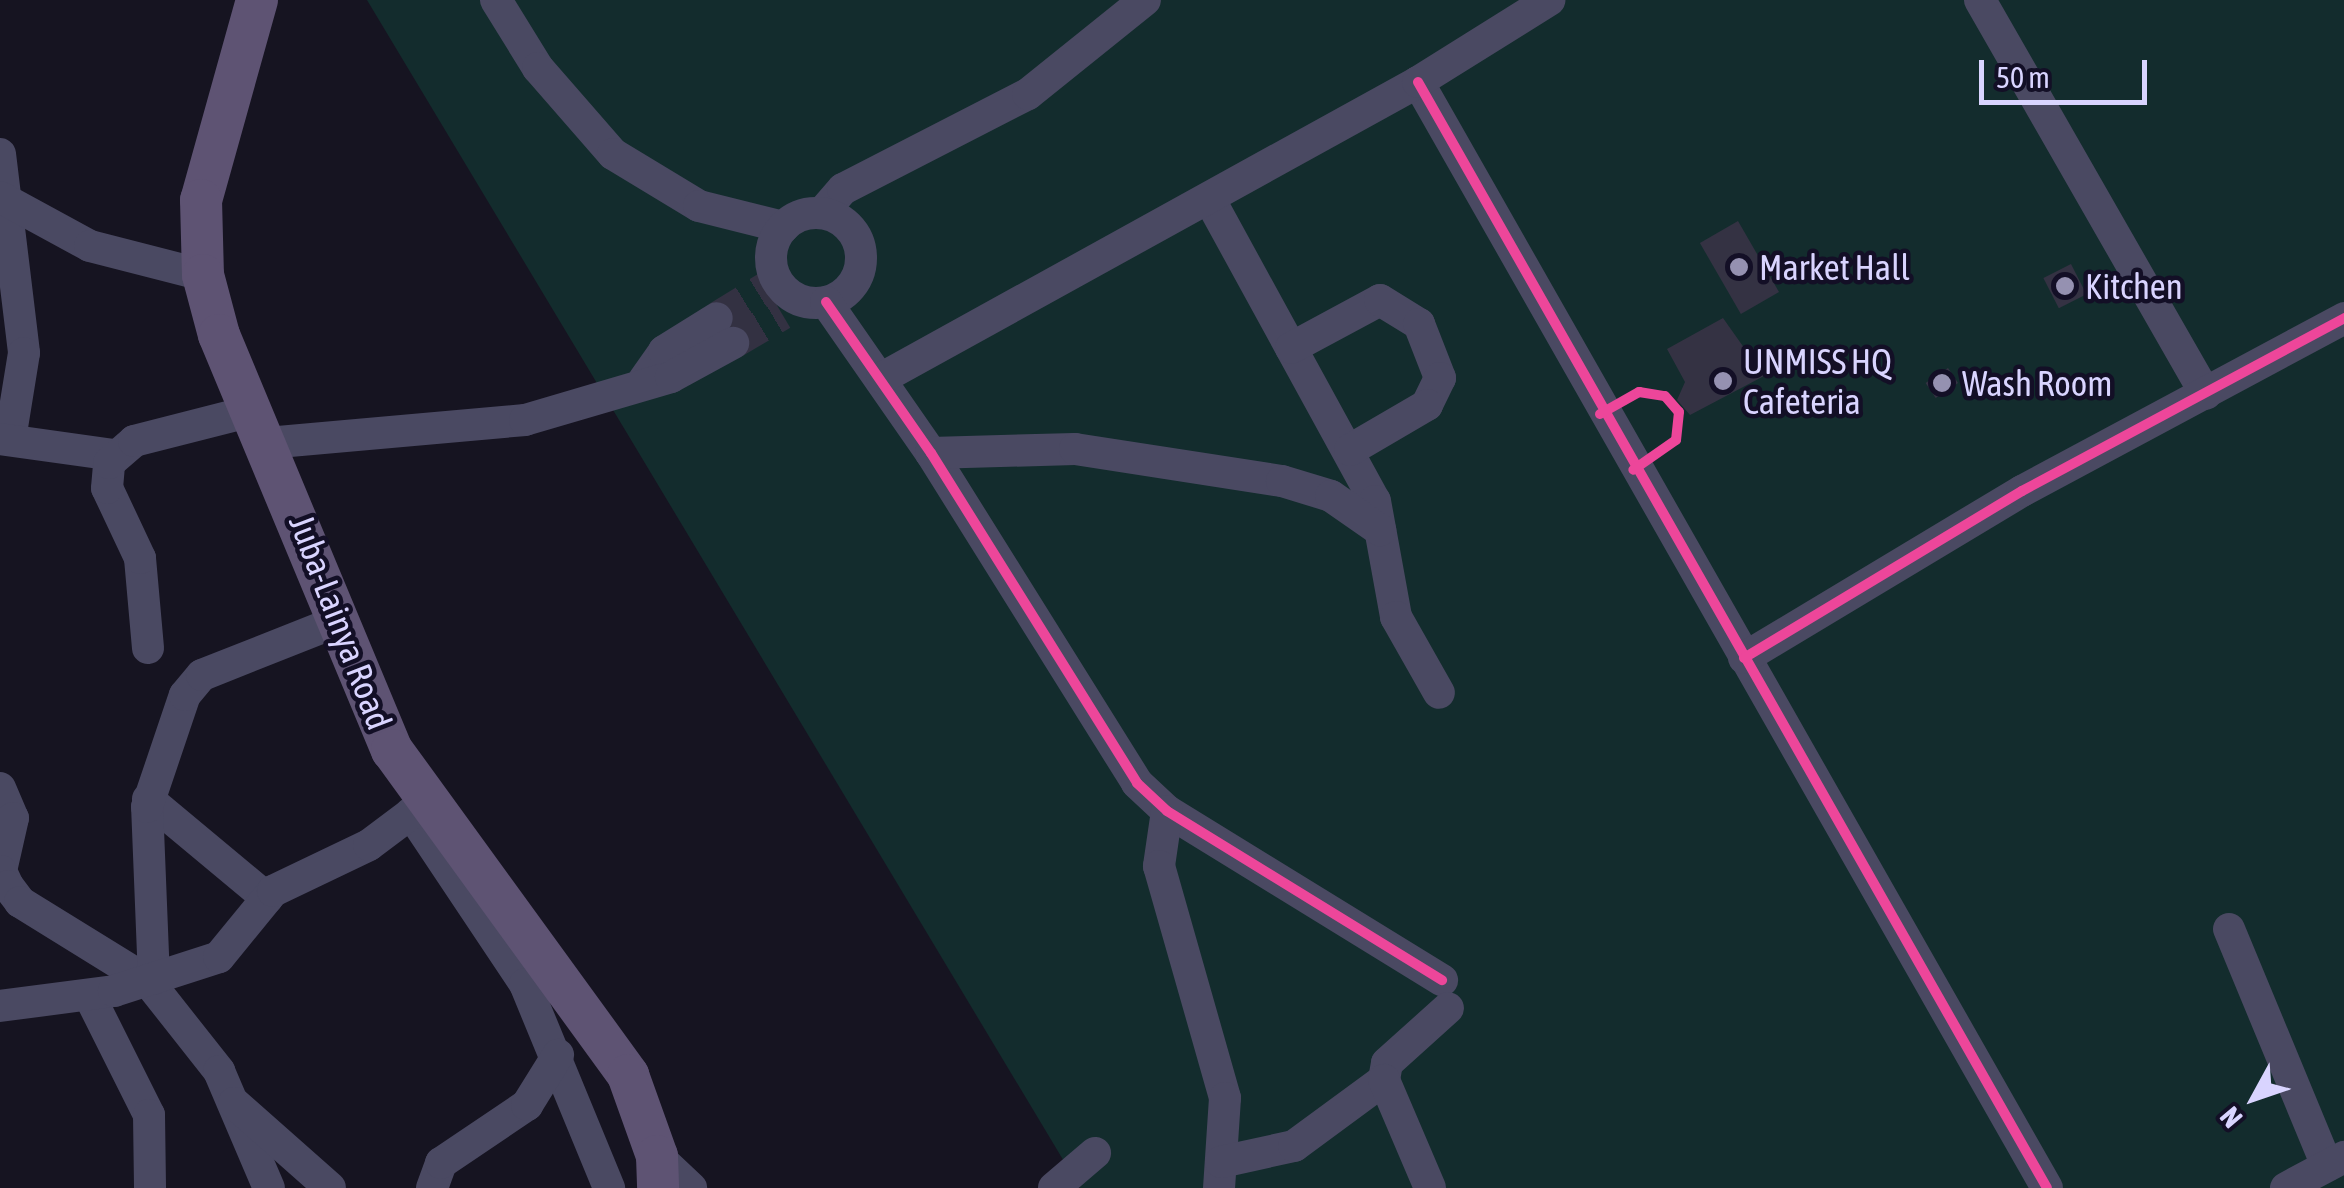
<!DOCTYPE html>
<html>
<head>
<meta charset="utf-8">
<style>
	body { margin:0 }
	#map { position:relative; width:2344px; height:1188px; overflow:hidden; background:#161421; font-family:"Asap Condensed",sans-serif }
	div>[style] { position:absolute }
	.green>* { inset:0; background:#132c2d }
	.building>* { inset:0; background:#343243; transform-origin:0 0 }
	.minor-tunnel>* { height:32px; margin-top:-16px; transform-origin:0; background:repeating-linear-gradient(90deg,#333142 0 32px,transparent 0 48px) }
	.minor>* { height:32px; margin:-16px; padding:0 16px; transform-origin:16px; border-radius:16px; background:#4a4962 }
	.minor>.ring { margin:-16px; padding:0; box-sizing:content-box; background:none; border:32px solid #4a4962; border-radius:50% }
	.major>* { height:42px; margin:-21px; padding:0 21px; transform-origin:21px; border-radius:21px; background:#5e5373 }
	.cycleway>* { height:10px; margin:-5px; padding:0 5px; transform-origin:5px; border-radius:5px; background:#ed469a }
	.dots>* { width:28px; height:28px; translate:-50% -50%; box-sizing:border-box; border:5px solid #130f26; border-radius:50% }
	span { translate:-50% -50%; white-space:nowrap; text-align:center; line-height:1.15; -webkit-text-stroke:9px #130f26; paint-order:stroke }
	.poi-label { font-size:35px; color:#d9d4ff }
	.left { translate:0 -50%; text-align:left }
	.street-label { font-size:35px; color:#d9d4ff }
	.north { position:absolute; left:2204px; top:1048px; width:100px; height:100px; -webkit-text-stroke:8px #130f26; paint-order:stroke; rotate:230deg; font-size:28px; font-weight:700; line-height:40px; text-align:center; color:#d9d4ff }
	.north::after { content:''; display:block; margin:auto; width:35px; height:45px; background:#d9d4ff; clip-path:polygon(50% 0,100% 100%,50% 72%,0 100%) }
	.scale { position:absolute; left:1979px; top:60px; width:168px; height:45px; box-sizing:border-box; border:5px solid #d9d4ff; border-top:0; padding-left:12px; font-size:30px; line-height:35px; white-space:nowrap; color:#d9d4ff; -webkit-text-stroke:8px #130f26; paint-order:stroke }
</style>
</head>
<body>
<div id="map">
	<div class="green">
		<div style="clip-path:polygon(367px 0,2344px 0,2344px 1188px,1080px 1188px)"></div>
	</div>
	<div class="building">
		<div style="left:1738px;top:221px;width:82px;height:44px;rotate:60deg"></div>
		<div style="left:2071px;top:264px;width:34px;height:31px;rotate:63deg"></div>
		<div style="clip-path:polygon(1723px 318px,1764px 376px,1690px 415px,1677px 400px,1685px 382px,1667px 349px)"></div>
		<div style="left:1948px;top:368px;width:18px;height:27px;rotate:56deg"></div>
	</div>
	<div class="minor-tunnel">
		<div style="left:717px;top:318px;width:57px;rotate:-31.5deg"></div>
		<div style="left:733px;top:343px;width:57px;rotate:-30.6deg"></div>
	</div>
	<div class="minor">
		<div style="left:496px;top:0;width:80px;rotate:58.3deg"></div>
		<div style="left:538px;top:68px;width:114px;rotate:48.9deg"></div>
		<div style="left:613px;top:154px;width:100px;rotate:31.2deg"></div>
		<div style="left:699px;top:206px;width:87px;rotate:14deg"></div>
		<div style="left:1980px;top:0;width:454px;rotate:60.2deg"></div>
		<div style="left:1418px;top:82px;width:1272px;rotate:60.37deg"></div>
		<div style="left:0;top:154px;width:200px;rotate:83.1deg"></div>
		<div style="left:24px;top:353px;width:87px;rotate:99.2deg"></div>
		<div style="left:0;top:197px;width:102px;rotate:28.6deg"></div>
		<div style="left:90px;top:246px;width:117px;rotate:14.4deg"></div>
		<div style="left:1210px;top:200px;width:343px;rotate:61.3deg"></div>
		<div style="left:1375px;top:501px;width:118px;rotate:79.7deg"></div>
		<div style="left:1396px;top:617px;width:87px;rotate:60.5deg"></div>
		<div style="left:822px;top:213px;width:32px;rotate:-49deg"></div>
		<div style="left:843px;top:189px;width:208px;rotate:-27.2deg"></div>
		<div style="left:1028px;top:94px;width:150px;rotate:-38.8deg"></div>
		<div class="ring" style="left:771px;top:213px;width:58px;height:58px"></div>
		<div style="left:826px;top:302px;width:184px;rotate:55.2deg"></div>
		<div style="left:931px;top:453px;width:389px;rotate:58deg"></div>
		<div style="left:1137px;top:783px;width:41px;rotate:43deg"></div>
		<div style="left:1167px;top:811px;width:323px;rotate:31.6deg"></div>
		<div style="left:1291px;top:348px;width:101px;rotate:-28.3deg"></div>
		<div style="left:1380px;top:300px;width:46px;rotate:31.6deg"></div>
		<div style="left:1419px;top:324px;width:58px;rotate:68.7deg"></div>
		<div style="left:1440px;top:378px;width:30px;rotate:116deg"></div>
		<div style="left:1427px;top:405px;width:89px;rotate:149.7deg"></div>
		<div style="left:882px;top:378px;width:612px;rotate:-28.91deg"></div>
		<div style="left:1418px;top:82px;width:155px;rotate:-32deg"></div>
		<div style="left:644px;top:380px;width:35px;rotate:-55deg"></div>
		<div style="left:664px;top:351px;width:62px;rotate:-31.9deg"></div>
		<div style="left:0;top:439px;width:115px;rotate:8deg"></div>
		<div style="left:267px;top:443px;width:259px;rotate:-5.1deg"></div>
		<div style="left:525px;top:420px;width:152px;rotate:-16.4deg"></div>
		<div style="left:671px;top:377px;width:71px;rotate:-28.7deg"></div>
		<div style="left:931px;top:453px;width:144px;rotate:-1.6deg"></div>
		<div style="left:1075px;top:449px;width:209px;rotate:8.8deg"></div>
		<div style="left:1282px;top:481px;width:51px;rotate:17deg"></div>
		<div style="left:1331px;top:496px;width:60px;rotate:34.8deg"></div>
		<div style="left:148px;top:648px;width:90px;rotate:-95.1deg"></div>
		<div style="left:140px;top:558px;width:77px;rotate:-115.2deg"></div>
		<div style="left:107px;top:488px;width:25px;rotate:-85deg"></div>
		<div style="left:109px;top:463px;width:33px;rotate:-41deg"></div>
		<div style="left:134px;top:441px;width:122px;rotate:-14.3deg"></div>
		<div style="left:1744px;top:658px;width:324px;rotate:-31deg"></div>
		<div style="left:2022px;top:491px;width:366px;rotate:-28.2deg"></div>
		<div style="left:0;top:788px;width:33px;rotate:67deg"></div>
		<div style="left:13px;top:818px;width:54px;rotate:102.8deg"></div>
		<div style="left:1px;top:871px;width:17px;rotate:65deg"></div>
		<div style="left:8px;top:886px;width:20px;rotate:53deg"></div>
		<div style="left:20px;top:902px;width:150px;rotate:31.7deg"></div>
		<div style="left:148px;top:981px;width:115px;rotate:51.7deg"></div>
		<div style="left:219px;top:1071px;width:127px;rotate:66.9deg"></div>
		<div style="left:148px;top:799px;width:155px;rotate:39.8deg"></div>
		<div style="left:1167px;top:811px;width:56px;rotate:98.3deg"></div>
		<div style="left:1159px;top:866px;width:241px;rotate:74.1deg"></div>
		<div style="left:1225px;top:1098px;width:90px;rotate:93.8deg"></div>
		<div style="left:411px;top:813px;width:206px;rotate:56.3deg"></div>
		<div style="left:525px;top:984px;width:221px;rotate:67.6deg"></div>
		<div style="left:2229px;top:929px;width:256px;rotate:67.5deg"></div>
		<div style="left:154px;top:979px;width:172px;rotate:-92.3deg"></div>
		<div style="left:147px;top:807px;width:118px;rotate:-71.3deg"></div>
		<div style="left:185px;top:695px;width:26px;rotate:-50deg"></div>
		<div style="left:202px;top:675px;width:149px;rotate:-21.6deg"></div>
		<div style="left:89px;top:995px;width:134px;rotate:63.4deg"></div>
		<div style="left:149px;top:1115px;width:73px;rotate:89.2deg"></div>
		<div style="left:0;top:1006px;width:115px;rotate:-7.5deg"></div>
		<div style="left:114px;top:991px;width:110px;rotate:-17.9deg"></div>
		<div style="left:219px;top:957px;width:85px;rotate:-50.7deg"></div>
		<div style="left:273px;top:891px;width:106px;rotate:-25.6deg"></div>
		<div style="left:369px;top:845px;width:70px;rotate:-36.9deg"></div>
		<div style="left:1384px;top:1080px;width:17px;rotate:-80deg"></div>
		<div style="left:1387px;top:1063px;width:82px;rotate:-42deg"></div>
		<div style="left:234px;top:1103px;width:128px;rotate:41.5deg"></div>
		<div style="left:657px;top:1156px;width:47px;rotate:43.3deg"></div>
		<div style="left:1221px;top:1162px;width:75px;rotate:-12.4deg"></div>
		<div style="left:1294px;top:1146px;width:112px;rotate:-36.3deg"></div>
		<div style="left:1384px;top:1080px;width:117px;rotate:66.9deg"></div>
		<div style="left:432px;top:1188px;width:27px;rotate:-70deg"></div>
		<div style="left:441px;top:1163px;width:104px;rotate:-34deg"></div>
		<div style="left:527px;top:1105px;width:59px;rotate:-58.2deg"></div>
		<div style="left:1054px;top:1188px;width:54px;rotate:-40.5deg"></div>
		<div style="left:2286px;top:1188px;width:66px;rotate:-28.1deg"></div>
	</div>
	<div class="major">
		<div style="left:257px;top:0;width:208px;rotate:105.6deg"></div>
		<div style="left:201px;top:200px;width:75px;rotate:88.5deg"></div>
		<div style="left:203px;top:275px;width:62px;rotate:75.1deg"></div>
		<div style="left:219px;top:335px;width:450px;rotate:67.4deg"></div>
		<div style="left:392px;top:750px;width:402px;rotate:54deg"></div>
		<div style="left:628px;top:1075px;width:86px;rotate:70.3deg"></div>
		<div style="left:657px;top:1156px;width:32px;rotate:88deg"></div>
	</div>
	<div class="cycleway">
		<div style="left:1418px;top:82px;width:1272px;rotate:60.37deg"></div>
		<div style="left:826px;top:302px;width:184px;rotate:55.2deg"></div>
		<div style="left:931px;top:453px;width:389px;rotate:58deg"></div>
		<div style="left:1137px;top:783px;width:41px;rotate:43deg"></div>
		<div style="left:1167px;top:811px;width:323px;rotate:31.6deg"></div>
		<div style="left:1600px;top:414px;width:45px;rotate:-29.4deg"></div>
		<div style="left:1639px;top:392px;width:26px;rotate:9deg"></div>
		<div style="left:1665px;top:396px;width:21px;rotate:49deg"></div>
		<div style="left:1679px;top:412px;width:28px;rotate:96deg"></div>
		<div style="left:1676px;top:440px;width:52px;rotate:145.1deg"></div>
		<div style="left:1744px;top:658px;width:324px;rotate:-31deg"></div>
		<div style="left:2022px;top:491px;width:366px;rotate:-28.2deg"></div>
	</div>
	<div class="dots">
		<div style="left:1739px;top:267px;background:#9591b1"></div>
		<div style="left:2065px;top:286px;background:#9591b1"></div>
		<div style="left:1723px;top:381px;background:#9591b1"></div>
		<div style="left:1942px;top:383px;background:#9591b1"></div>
	</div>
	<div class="poi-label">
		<span class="left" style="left:1759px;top:267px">Market Hall</span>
		<span class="left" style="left:2085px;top:286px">Kitchen</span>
		<span class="left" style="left:1743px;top:381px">UNMISS HQ<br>Cafeteria</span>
		<span class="left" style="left:1962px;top:383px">Wash Room</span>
	</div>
	<div class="street-label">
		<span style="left:341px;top:622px;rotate:69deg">Juba-Lainya Road</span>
	</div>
	<div class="north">N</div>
	<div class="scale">50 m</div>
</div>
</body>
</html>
